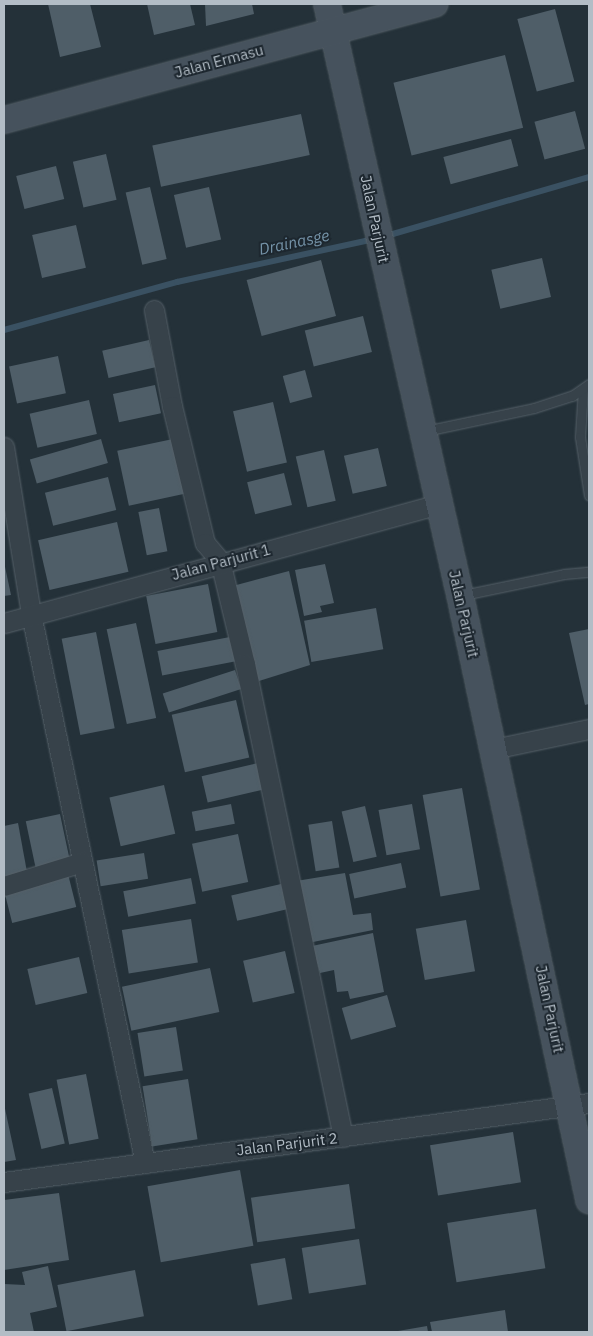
<!DOCTYPE html>
<html>
<head>
<meta charset="utf-8">
<style>
	body { margin:0 }
	#map { position:relative; width:593px; height:1336px; overflow:hidden; background:#243139; font-family:"IBM Plex Sans",sans-serif }
	div>[style] { position:absolute }
	.stream>* { height:6px; margin:-3px; padding:0 3px; transform-origin:3px; border-radius:3px; background:#3a5162 }
	.building>* { inset:0; background:#4f5e68; transform-origin:0 0 }
	.roads { filter:drop-shadow(0 0 1px #556068) drop-shadow(0 0 1px #556068) }
	.lane>* { height:9px; margin:-4.5px; padding:0 4.5px; transform-origin:4.5px; border-radius:4.5px; background:#37424a }
	.street>* { height:19px; margin:-9.5px; padding:0 9.5px; transform-origin:9.5px; border-radius:9.5px; background:#37424a }
	.secondary>* { height:26px; margin:-13px; padding:0 13px; transform-origin:13px; border-radius:13px; background:#46525d }
	span { translate:-50% -50%; white-space:nowrap; text-align:center; line-height:1.15; -webkit-text-stroke:4px #1d272f; paint-order:stroke }
	.street-label { font-size:15px; color:#b3bdc6 }
	.water-label { font-size:16px; color:#7593a8; font-style:italic }
	.frame { position:absolute; inset:0; border:5px solid #b3bdc6; pointer-events:none }
</style>
</head>
<body>
<div id="map">
	<div class="stream">
		<div style="left:386px;top:236px;width:211px;rotate:-16.2deg"></div>
		<div style="left:4px;top:330px;width:180px;rotate:-15.5deg"></div>
		<div style="left:177px;top:282px;width:202px;rotate:-12.3deg"></div>
	</div>
	<div class="building">
		<div style="clip-path:polygon(48px 4px,90px 4px,101px 47px,60px 57px)"></div>
		<div style="clip-path:polygon(147px 4px,190px 4px,195px 25px,154px 35px)"></div>
		<div style="clip-path:polygon(205px 4px,252px 4px,254px 14px,206px 26px)"></div>
		<div style="left:555px;top:9px;width:75px;height:39px;rotate:75deg"></div>
		<div style="left:505px;top:55px;width:75px;height:115px;rotate:76deg"></div>
		<div style="left:575px;top:111px;width:39px;height:42px;rotate:75deg"></div>
		<div style="left:301px;top:114px;width:42px;height:152px;rotate:78deg"></div>
		<div style="left:511px;top:139px;width:28px;height:70px;rotate:75deg"></div>
		<div style="left:106px;top:154px;width:47px;height:34px;rotate:77deg"></div>
		<div style="left:56px;top:166px;width:34px;height:41px;rotate:76deg"></div>
		<div style="left:150px;top:187px;width:74px;height:25px;rotate:77deg"></div>
		<div style="left:209px;top:187px;width:54px;height:36px;rotate:77deg"></div>
		<div style="left:76px;top:225px;width:44px;height:45px;rotate:77deg"></div>
		<div style="left:542px;top:258px;width:40px;height:52px;rotate:77deg"></div>
		<div style="left:321px;top:260px;width:58px;height:77px;rotate:75deg"></div>
		<div style="left:363px;top:316px;width:37px;height:60px;rotate:76deg"></div>
		<div style="left:149px;top:340px;width:28px;height:48px;rotate:77deg"></div>
		<div style="left:58px;top:356px;width:38px;height:50px;rotate:78deg"></div>
		<div style="left:305px;top:370px;width:28px;height:23px;rotate:75deg"></div>
		<div style="left:155px;top:385px;width:29px;height:43px;rotate:78deg"></div>
		<div style="left:89px;top:400px;width:35px;height:61px;rotate:77deg"></div>
		<div style="left:273px;top:402px;width:62px;height:41px;rotate:77deg"></div>
		<div style="left:101px;top:439px;width:25px;height:74px;rotate:74deg"></div>
		<div style="left:173px;top:439px;width:56px;height:57px;rotate:78deg"></div>
		<div style="left:378px;top:448px;width:39px;height:35px;rotate:77deg"></div>
		<div style="left:324px;top:450px;width:52px;height:29px;rotate:77deg"></div>
		<div style="left:284px;top:473px;width:33px;height:38px;rotate:76deg"></div>
		<div style="left:108px;top:477px;width:34px;height:65px;rotate:76deg"></div>
		<div style="left:159px;top:508px;width:44px;height:21px;rotate:79deg"></div>
		<div style="left:117px;top:522px;width:51px;height:81px;rotate:77deg"></div>
		<div style="clip-path:polygon(4px 562px,11px 595px,4px 596px)"></div>
		<div style="clip-path:polygon(325px 564px,334px 603px,320px 606px,322px 612px,304px 616px,295px 570px)"></div>
		<div style="clip-path:polygon(289px 571px,310px 665px,259px 681px,229px 587px)"></div>
		<div style="left:208px;top:584px;width:49px;height:63px;rotate:79deg"></div>
		<div style="left:376px;top:608px;width:42px;height:73px;rotate:80deg"></div>
		<div style="left:136px;top:623px;width:97px;height:30px;rotate:78deg"></div>
		<div style="clip-path:polygon(589px 629px,589px 704px,585px 705px,569px 633px)"></div>
		<div style="left:96px;top:632px;width:98px;height:35px;rotate:79deg"></div>
		<div style="left:235px;top:636px;width:25px;height:79px;rotate:79deg"></div>
		<div style="left:235px;top:670px;width:20px;height:76px;rotate:72deg"></div>
		<div style="left:236px;top:700px;width:59px;height:66px;rotate:77deg"></div>
		<div style="left:263px;top:762px;width:27px;height:63px;rotate:77deg"></div>
		<div style="left:164px;top:785px;width:50px;height:56px;rotate:77deg"></div>
		<div style="left:462px;top:788px;width:103px;height:40px;rotate:80deg"></div>
		<div style="left:231px;top:804px;width:20px;height:40px;rotate:79deg"></div>
		<div style="left:412px;top:804px;width:46px;height:34px;rotate:80deg"></div>
		<div style="left:365px;top:806px;width:52px;height:24px;rotate:77deg"></div>
		<div style="left:60px;top:814px;width:50px;height:35px;rotate:78deg"></div>
		<div style="left:332px;top:821px;width:47px;height:24px;rotate:81deg"></div>
		<div style="clip-path:polygon(18px 823px,27px 872px,4px 877px,4px 826px)"></div>
		<div style="left:238px;top:834px;width:49px;height:47px;rotate:78deg"></div>
		<div style="left:144px;top:853px;width:26px;height:48px;rotate:81deg"></div>
		<div style="left:401px;top:863px;width:25px;height:53px;rotate:78deg"></div>
		<div style="clip-path:polygon(345px 873px,353px 915px,371px 913px,373px 930px,308px 943px,296px 881px)"></div>
		<div style="left:68px;top:874px;width:34px;height:66px;rotate:76deg"></div>
		<div style="left:191px;top:878px;width:26px;height:69px;rotate:79deg"></div>
		<div style="left:281px;top:884px;width:26px;height:51px;rotate:77deg"></div>
		<div style="left:191px;top:919px;width:44px;height:70px;rotate:81deg"></div>
		<div style="left:466px;top:920px;width:52px;height:51px;rotate:80deg"></div>
		<div style="clip-path:polygon(373px 933px,384px 992px,350px 999px,348px 991px,337px 992px,334px 970px,320px 973px,312px 946px)"></div>
		<div style="left:285px;top:951px;width:43px;height:43px;rotate:77deg"></div>
		<div style="left:79px;top:957px;width:37px;height:53px;rotate:77deg"></div>
		<div style="left:210px;top:968px;width:45px;height:90px;rotate:78deg"></div>
		<div style="left:387px;top:995px;width:33px;height:47px;rotate:74deg"></div>
		<div style="left:176px;top:1027px;width:44px;height:39px;rotate:81deg"></div>
		<div style="left:86px;top:1074px;width:66px;height:30px;rotate:79deg"></div>
		<div style="left:188px;top:1079px;width:61px;height:46px;rotate:81deg"></div>
		<div style="left:52px;top:1088px;width:57px;height:24px;rotate:77deg"></div>
		<div style="clip-path:polygon(4px 1104px,16px 1160px,4px 1162px)"></div>
		<div style="left:513px;top:1132px;width:51px;height:84px;rotate:81deg"></div>
		<div style="left:240px;top:1170px;width:77px;height:94px;rotate:80deg"></div>
		<div style="left:349px;top:1184px;width:45px;height:99px;rotate:82deg"></div>
		<div style="clip-path:polygon(59px 1193px,69px 1260px,4px 1270px,4px 1200px)"></div>
		<div style="left:536px;top:1209px;width:60px;height:90px;rotate:81deg"></div>
		<div style="left:359px;top:1239px;width:46px;height:58px;rotate:81deg"></div>
		<div style="left:285px;top:1258px;width:42px;height:35px;rotate:80deg"></div>
		<div style="clip-path:polygon(48px 1266px,57px 1307px,30px 1313px,34px 1332px,4px 1332px,4px 1284px,25px 1285px,22px 1272px)"></div>
		<div style="left:135px;top:1270px;width:47px;height:79px;rotate:79deg"></div>
		<div style="clip-path:polygon(505px 1310px,508px 1332px,432px 1332px,430px 1322px)"></div>
		<div style="clip-path:polygon(427px 1326px,428px 1332px,398px 1332px,398px 1331px)"></div>
	</div>
	<div class="roads">
		<div class="lane">
			<div style="left:583px;top:389px;width:48px;rotate:93.6deg"></div>
			<div style="left:580px;top:437px;width:59px;rotate:81.2deg"></div>
			<div style="left:425px;top:431px;width:111px;rotate:-11.9deg"></div>
			<div style="left:534px;top:408px;width:40px;rotate:-18deg"></div>
			<div style="left:572px;top:396px;width:21px;rotate:-35deg"></div>
			<div style="left:463px;top:595px;width:103px;rotate:-11.7deg"></div>
			<div style="left:564px;top:574px;width:25px;rotate:-5deg"></div>
		</div>
		<div class="street">
			<div style="left:154px;top:310px;width:98px;rotate:79.4deg"></div>
			<div style="left:172px;top:406px;width:141px;rotate:76.5deg"></div>
			<div style="left:205px;top:543px;width:23px;rotate:50deg"></div>
			<div style="left:220px;top:561px;width:106px;rotate:76.4deg"></div>
			<div style="left:245px;top:664px;width:483px;rotate:78.3deg"></div>
			<div style="left:4px;top:447px;width:169px;rotate:80.8deg"></div>
			<div style="left:31px;top:614px;width:561px;rotate:78.27deg"></div>
			<div style="left:4px;top:623px;width:450px;rotate:-15.3deg"></div>
			<div style="left:493px;top:749px;width:98px;rotate:-11.8deg"></div>
			<div style="left:4px;top:886px;width:82px;rotate:-17.1deg"></div>
			<div style="left:4px;top:1182px;width:590px;rotate:-7.69deg"></div>
		</div>
		<div class="secondary">
			<div style="left:327px;top:4px;width:606px;rotate:77.32deg"></div>
			<div style="left:460px;top:595px;width:619px;rotate:77.96deg"></div>
			<div style="left:4px;top:120px;width:446px;rotate:-15.1deg"></div>
		</div>
	</div>
	<div class="street-label">
		<span style="left:219px;top:61px;rotate:-15deg">Jalan Ermasu</span>
		<span style="left:375px;top:219px;rotate:78deg">Jalan Parjurit</span>
		<span style="left:221px;top:562px;rotate:-15deg">Jalan Parjurit 1</span>
		<span style="left:464px;top:614px;rotate:77deg">Jalan Parjurit</span>
		<span style="left:550px;top:1009px;rotate:78deg">Jalan Parjurit</span>
		<span style="left:287px;top:1144px;rotate:-7deg">Jalan Parjurit 2</span>
	</div>
	<div class="water-label">
		<span style="left:294px;top:242px;rotate:-12deg">Drainasge</span>
	</div>
	<div class="frame"></div>
</div>
</body>
</html>
